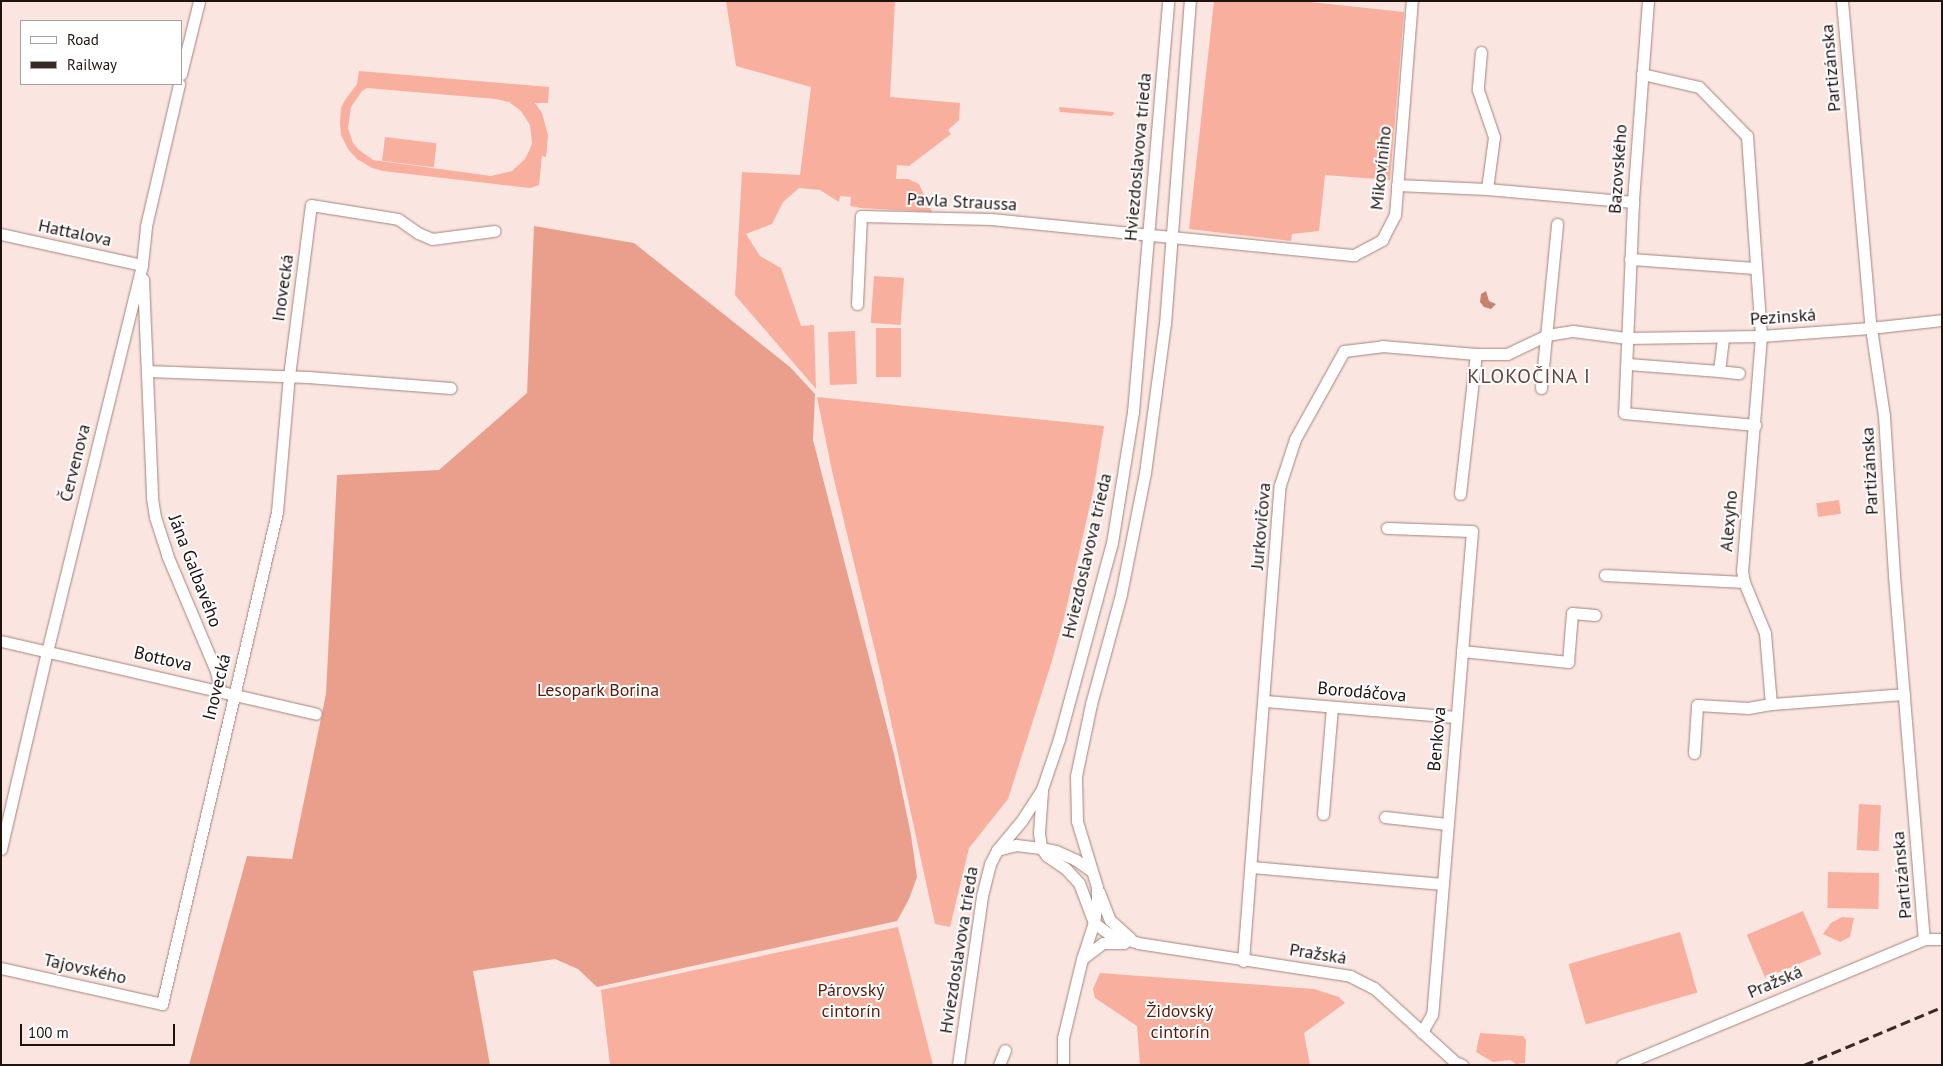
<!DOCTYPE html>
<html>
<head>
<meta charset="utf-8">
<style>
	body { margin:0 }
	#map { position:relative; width:1943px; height:1066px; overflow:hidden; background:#fbe5e0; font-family:"PT Sans",sans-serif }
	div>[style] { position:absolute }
	.green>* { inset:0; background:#f9af9e; transform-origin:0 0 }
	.forest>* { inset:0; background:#ea9f8d }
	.water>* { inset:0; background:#c8806f }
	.roads { filter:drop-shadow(0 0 1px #a4837b) drop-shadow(0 0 1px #a4837b) }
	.minor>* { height:11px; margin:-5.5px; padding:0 5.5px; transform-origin:5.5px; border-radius:5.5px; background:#fff }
	.rail>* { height:3px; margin-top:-1.5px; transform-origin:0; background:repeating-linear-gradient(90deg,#372a27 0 10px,transparent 0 15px) }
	span { translate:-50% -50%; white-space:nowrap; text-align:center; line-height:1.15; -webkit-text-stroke:4px #fff; paint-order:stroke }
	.street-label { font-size:18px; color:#1f1310 }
	.park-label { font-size:18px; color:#5b190b }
	.quarter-label { font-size:20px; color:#62443e; letter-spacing:1px }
	.frame { position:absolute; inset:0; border:2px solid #1f1310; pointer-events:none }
	.legend { position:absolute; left:20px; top:20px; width:162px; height:65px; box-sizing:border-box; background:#fff; border:1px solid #a5a19f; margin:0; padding:6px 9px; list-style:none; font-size:15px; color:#1f1310 }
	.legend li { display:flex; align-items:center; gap:10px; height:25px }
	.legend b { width:25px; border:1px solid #a5a19f }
	.scale { position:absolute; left:20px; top:1024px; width:155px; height:22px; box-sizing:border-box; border:2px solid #1f1310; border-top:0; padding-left:6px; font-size:15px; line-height:18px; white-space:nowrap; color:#1f1310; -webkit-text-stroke:4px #fff; paint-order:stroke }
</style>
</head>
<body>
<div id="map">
	<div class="green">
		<div style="clip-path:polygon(726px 1px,895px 1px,890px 97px,960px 103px,959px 120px,948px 130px,951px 134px,909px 166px,897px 165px,896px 179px,908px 179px,919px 184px,932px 212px,861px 208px,850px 206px,851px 197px,840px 196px,839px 202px,820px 190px,799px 188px,783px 202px,772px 224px,746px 234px,760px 256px,781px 268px,801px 326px,814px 325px,816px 389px,735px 295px,742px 172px,800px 175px,811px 87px,736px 66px)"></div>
		<div style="clip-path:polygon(1214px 1px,1301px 1px,1404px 12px,1390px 180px,1325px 175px,1319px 231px,1292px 234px,1291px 241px,1189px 229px)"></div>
		<div style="clip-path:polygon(evenodd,359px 71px,549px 87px,548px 103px,535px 103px,542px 113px,548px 135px,546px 157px,542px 156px,539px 185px,530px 188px,383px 171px,372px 168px,357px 159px,348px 149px,341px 135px,340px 123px,341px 108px,345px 100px,357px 84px,359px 71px,367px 88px,496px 99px,509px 102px,521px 111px,530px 125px,532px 143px,529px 151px,525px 159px,512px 171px,491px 176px,373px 160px,359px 150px,353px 143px,348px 128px,351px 107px,362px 91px,367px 88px)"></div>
		<div style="clip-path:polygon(1059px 107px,1113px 112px,1114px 113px,1112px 116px,1060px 112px)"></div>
		<div style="left:385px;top:137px;width:52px;height:24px;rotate:7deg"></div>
		<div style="left:874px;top:276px;width:30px;height:47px;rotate:4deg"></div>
		<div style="left:876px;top:328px;width:25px;height:49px"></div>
		<div style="left:855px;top:331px;width:53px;height:27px;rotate:88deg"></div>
		<div style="clip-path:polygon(817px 397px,1104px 426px,1093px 492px,1064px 618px,1051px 664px,1008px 799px,969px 848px,950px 927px,935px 924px,882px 680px,832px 471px)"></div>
		<div style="left:1839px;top:500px;width:14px;height:23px;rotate:82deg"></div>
		<div style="left:1859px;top:804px;width:22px;height:46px;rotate:3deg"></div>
		<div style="left:1828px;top:872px;width:51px;height:36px;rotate:1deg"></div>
		<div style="left:1803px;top:911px;width:47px;height:61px;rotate:67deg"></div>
		<div style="clip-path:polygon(1842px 917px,1854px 918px,1850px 937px,1840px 942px,1823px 934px,1831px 923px)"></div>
		<div style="clip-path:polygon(898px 927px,933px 1065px,610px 1065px,601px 990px)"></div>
		<div style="left:1680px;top:932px;width:63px;height:116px;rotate:74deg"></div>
		<div style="clip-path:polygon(1100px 973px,1314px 989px,1339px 997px,1345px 1003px,1304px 1033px,1310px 1065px,1140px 1065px,1137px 1026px,1095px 998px,1093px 989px)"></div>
		<div style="clip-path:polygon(1480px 1033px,1523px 1036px,1526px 1040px,1525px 1063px,1516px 1064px,1510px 1060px,1493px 1062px,1476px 1052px)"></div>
	</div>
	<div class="forest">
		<div style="clip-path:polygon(534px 226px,634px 243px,790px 367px,815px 394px,813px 440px,895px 758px,911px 835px,917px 877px,909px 899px,897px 921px,597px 987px,578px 969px,555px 959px,473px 971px,490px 1065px,189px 1065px,247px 856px,292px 859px,326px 694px,337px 475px,439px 470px,527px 393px)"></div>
	</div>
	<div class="water">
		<div style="clip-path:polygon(1486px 291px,1489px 301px,1496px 304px,1491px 309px,1484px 307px,1480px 302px,1481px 294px)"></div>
	</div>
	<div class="roads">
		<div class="minor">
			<div style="left:1648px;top:1px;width:202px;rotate:94.3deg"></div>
			<div style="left:1633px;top:202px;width:211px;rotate:92.4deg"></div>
			<div style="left:1624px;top:413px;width:132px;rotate:5.2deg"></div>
			<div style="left:1842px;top:1px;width:321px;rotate:85deg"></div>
			<div style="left:1870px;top:321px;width:96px;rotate:81.6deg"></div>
			<div style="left:1884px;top:416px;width:160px;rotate:86.4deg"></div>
			<div style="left:1894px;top:576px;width:364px;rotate:85.3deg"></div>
			<div style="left:1481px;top:52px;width:38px;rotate:95deg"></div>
			<div style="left:1478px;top:90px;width:50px;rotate:71.2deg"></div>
			<div style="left:1494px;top:137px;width:52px;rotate:97.7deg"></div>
			<div style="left:181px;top:74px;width:75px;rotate:-76.1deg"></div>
			<div style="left:1642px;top:74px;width:58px;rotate:12.8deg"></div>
			<div style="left:1699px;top:87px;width:69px;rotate:45.6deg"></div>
			<div style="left:1747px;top:136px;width:200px;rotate:86deg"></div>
			<div style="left:1761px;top:336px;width:235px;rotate:94.6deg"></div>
			<div style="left:1742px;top:570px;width:12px;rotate:81deg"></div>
			<div style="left:1744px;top:582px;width:55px;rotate:67.6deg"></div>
			<div style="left:1765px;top:633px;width:71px;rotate:85.2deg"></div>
			<div style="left:1771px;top:704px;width:133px;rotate:-4.3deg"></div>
			<div style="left:1397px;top:185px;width:90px;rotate:2.5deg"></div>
			<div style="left:1487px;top:189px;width:147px;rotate:5.1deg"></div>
			<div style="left:1px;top:234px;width:144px;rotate:12.4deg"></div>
			<div style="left:1630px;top:259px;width:126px;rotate:4.1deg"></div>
			<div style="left:143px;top:279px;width:219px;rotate:87.6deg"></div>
			<div style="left:152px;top:498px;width:19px;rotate:81deg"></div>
			<div style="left:155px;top:517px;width:40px;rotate:72deg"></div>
			<div style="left:167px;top:555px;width:126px;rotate:67.1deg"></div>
			<div style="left:216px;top:671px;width:19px;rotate:78deg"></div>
			<div style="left:857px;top:304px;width:88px;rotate:-87.4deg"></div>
			<div style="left:861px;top:216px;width:130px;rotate:1.3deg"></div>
			<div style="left:991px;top:219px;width:365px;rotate:5.7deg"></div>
			<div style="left:1354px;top:255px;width:32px;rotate:-28deg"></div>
			<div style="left:1382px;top:240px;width:28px;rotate:-63deg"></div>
			<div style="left:1395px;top:215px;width:215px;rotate:-85.5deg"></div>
			<div style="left:1628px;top:364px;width:91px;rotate:4.4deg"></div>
			<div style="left:1719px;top:371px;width:34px;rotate:-83deg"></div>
			<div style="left:147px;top:371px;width:161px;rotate:2.1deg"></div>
			<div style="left:308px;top:377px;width:143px;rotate:4.4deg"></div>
			<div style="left:1719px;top:371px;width:20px;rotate:6deg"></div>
			<div style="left:1541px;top:388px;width:165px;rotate:-84.4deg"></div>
			<div style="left:1460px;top:494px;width:141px;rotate:-83.5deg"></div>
			<div style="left:1387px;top:528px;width:85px;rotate:2deg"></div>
			<div style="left:1472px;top:531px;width:485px;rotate:94.7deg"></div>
			<div style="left:1432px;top:1014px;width:21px;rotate:119deg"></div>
			<div style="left:1605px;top:575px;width:139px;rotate:2.9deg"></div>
			<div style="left:1px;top:641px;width:323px;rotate:13deg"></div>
			<div style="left:1462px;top:651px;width:107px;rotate:5.9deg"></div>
			<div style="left:1568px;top:662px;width:49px;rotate:-85.3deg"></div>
			<div style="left:1572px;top:613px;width:23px;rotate:5deg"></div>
			<div style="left:1265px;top:701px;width:192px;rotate:4.8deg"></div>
			<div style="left:1694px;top:753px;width:48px;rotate:-86.4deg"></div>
			<div style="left:1697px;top:705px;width:51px;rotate:3.4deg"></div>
			<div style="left:1748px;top:708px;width:23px;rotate:-10deg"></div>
			<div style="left:1042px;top:791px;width:42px;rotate:94.1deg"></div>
			<div style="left:1039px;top:833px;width:15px;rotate:82deg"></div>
			<div style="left:1041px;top:848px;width:10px;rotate:53deg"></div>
			<div style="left:1047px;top:856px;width:23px;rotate:34deg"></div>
			<div style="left:1066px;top:869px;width:19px;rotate:47deg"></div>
			<div style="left:1079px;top:883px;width:43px;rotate:69.4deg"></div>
			<div style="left:1094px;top:923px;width:19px;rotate:36deg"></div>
			<div style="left:1109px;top:934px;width:30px;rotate:17deg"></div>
			<div style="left:1138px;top:943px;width:215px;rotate:8.8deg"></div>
			<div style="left:1350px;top:976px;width:27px;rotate:27deg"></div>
			<div style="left:1374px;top:988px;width:110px;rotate:42.4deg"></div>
			<div style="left:1455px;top:1062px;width:8px;rotate:23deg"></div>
			<div style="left:1323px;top:814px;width:107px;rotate:-85.2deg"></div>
			<div style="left:1385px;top:817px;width:62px;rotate:6.4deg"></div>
			<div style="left:1px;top:849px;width:202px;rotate:-76.9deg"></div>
			<div style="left:47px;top:652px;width:398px;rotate:-76.2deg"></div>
			<div style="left:142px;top:265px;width:39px;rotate:-84deg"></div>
			<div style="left:146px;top:226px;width:146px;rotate:-76.9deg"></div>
			<div style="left:997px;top:850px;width:20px;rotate:-15deg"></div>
			<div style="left:1016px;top:845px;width:25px;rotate:7deg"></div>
			<div style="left:1041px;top:848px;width:15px;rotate:11deg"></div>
			<div style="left:1056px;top:851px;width:22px;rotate:24deg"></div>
			<div style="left:1076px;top:860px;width:19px;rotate:35deg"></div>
			<div style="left:1252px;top:867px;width:191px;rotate:5.1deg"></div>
			<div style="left:1099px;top:892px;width:30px;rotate:69deg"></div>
			<div style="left:1110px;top:920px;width:27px;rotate:42deg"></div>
			<div style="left:1083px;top:958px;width:25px;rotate:-37deg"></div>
			<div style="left:1103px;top:943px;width:21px"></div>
			<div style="left:1243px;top:961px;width:477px;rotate:-85.6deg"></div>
			<div style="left:1280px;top:485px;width:48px;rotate:-71.9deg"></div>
			<div style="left:1295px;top:439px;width:101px;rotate:-60.9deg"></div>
			<div style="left:1344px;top:351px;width:38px;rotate:-7deg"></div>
			<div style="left:1382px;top:346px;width:94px;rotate:4.9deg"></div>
			<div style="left:1476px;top:354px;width:31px"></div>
			<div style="left:1507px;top:354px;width:44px;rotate:-25.4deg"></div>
			<div style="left:1547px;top:335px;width:26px;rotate:-9deg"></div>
			<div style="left:1573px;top:331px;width:53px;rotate:7.5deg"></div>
			<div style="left:1626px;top:338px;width:135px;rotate:-0.8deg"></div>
			<div style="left:1761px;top:336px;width:109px;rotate:-4.2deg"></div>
			<div style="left:1870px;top:328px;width:72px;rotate:-6.3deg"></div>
			<div style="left:1px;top:968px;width:165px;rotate:12.6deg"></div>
			<div style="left:162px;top:1004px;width:505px;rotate:-76.84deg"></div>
			<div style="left:277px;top:512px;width:137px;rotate:-85deg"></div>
			<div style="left:289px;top:376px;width:172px;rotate:-82.7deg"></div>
			<div style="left:311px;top:205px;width:88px;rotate:9.1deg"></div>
			<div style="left:398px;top:219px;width:24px;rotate:35deg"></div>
			<div style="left:418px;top:233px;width:15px;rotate:23deg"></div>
			<div style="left:432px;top:239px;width:63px;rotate:-7.4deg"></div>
			<div style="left:958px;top:1065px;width:171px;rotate:-81.9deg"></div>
			<div style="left:982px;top:896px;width:33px;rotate:-76deg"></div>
			<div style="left:990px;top:864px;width:16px;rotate:-63deg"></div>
			<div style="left:997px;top:850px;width:39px;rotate:-50deg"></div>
			<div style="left:1022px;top:820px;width:37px;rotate:-57deg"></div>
			<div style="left:1042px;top:789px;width:53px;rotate:-71.2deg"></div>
			<div style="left:1059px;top:739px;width:203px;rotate:-74.9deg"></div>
			<div style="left:1112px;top:543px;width:133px;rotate:-80.9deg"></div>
			<div style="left:1133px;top:412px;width:412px;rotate:-85.1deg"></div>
			<div style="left:999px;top:1065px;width:16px;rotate:-68deg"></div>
			<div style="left:1063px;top:1065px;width:27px;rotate:-90deg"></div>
			<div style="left:1063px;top:1038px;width:81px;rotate:-76.5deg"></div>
			<div style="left:1082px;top:959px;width:38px;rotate:-72deg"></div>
			<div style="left:1094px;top:923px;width:21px;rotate:-82deg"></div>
			<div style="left:1097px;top:902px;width:15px;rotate:-90deg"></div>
			<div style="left:1097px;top:887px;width:69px;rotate:-106.9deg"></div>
			<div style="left:1077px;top:821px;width:45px;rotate:-91.3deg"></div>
			<div style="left:1076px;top:776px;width:74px;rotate:-78.2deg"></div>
			<div style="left:1091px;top:704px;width:114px;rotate:-74.7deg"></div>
			<div style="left:1121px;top:594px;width:123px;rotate:-78.8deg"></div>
			<div style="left:1145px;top:473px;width:150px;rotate:-82.4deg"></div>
			<div style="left:1165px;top:324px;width:324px;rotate:-85.6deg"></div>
			<div style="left:1622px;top:1065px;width:327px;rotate:-22.6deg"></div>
			<div style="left:1924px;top:939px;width:18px"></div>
		</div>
	</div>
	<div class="rail">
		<div style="left:1804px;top:1065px;width:150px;rotate:-22.8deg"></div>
	</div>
	<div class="street-label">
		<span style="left:1831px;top:68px;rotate:-95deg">Partizánska</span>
		<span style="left:1138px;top:157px;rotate:-85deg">Hviezdoslavova trieda</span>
		<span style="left:1381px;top:168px;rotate:-84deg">Mikovíniho</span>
		<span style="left:1618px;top:169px;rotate:-86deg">Bazovského</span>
		<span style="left:962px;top:202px;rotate:3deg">Pavla Straussa</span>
		<span style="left:75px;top:233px;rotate:12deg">Hattalova</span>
		<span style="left:283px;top:288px;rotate:-82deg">Inovecká</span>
		<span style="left:1783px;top:317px;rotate:-4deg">Pezinská</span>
		<span style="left:75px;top:463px;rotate:-76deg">Červenova</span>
		<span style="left:1870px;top:471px;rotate:-93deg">Partizánska</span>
		<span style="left:1729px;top:521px;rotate:-85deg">Alexyho</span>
		<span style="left:1261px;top:526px;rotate:-85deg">Jurkovičova</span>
		<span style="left:1087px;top:556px;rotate:-77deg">Hviezdoslavova trieda</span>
		<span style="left:195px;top:571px;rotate:69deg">Jána Galbavého</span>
		<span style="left:163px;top:659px;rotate:13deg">Bottova</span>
		<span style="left:217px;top:687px;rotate:-76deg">Inovecká</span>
		<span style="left:1362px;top:692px;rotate:5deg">Borodáčova</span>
		<span style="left:1437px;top:739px;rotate:-85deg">Benkova</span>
		<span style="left:1902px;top:875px;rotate:-95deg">Partizánska</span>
		<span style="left:959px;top:950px;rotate:-81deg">Hviezdoslavova trieda</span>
		<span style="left:1318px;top:954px;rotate:9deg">Pražská</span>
		<span style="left:85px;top:969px;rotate:13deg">Tajovského</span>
		<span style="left:1775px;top:982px;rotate:-23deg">Pražská</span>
	</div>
	<div class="park-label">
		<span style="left:598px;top:690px">Lesopark Borina</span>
		<span style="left:851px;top:1001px">Párovský<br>cintorín</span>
		<span style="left:1180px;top:1022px">Židovský<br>cintorín</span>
	</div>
	<div class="quarter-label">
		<span style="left:1529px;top:376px">KLOKOČINA I</span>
	</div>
	<div class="frame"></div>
	<ul class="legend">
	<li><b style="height:6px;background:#fff"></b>Road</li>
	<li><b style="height:6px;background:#372a27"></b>Railway</li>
	</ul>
	<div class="scale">100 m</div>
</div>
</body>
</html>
